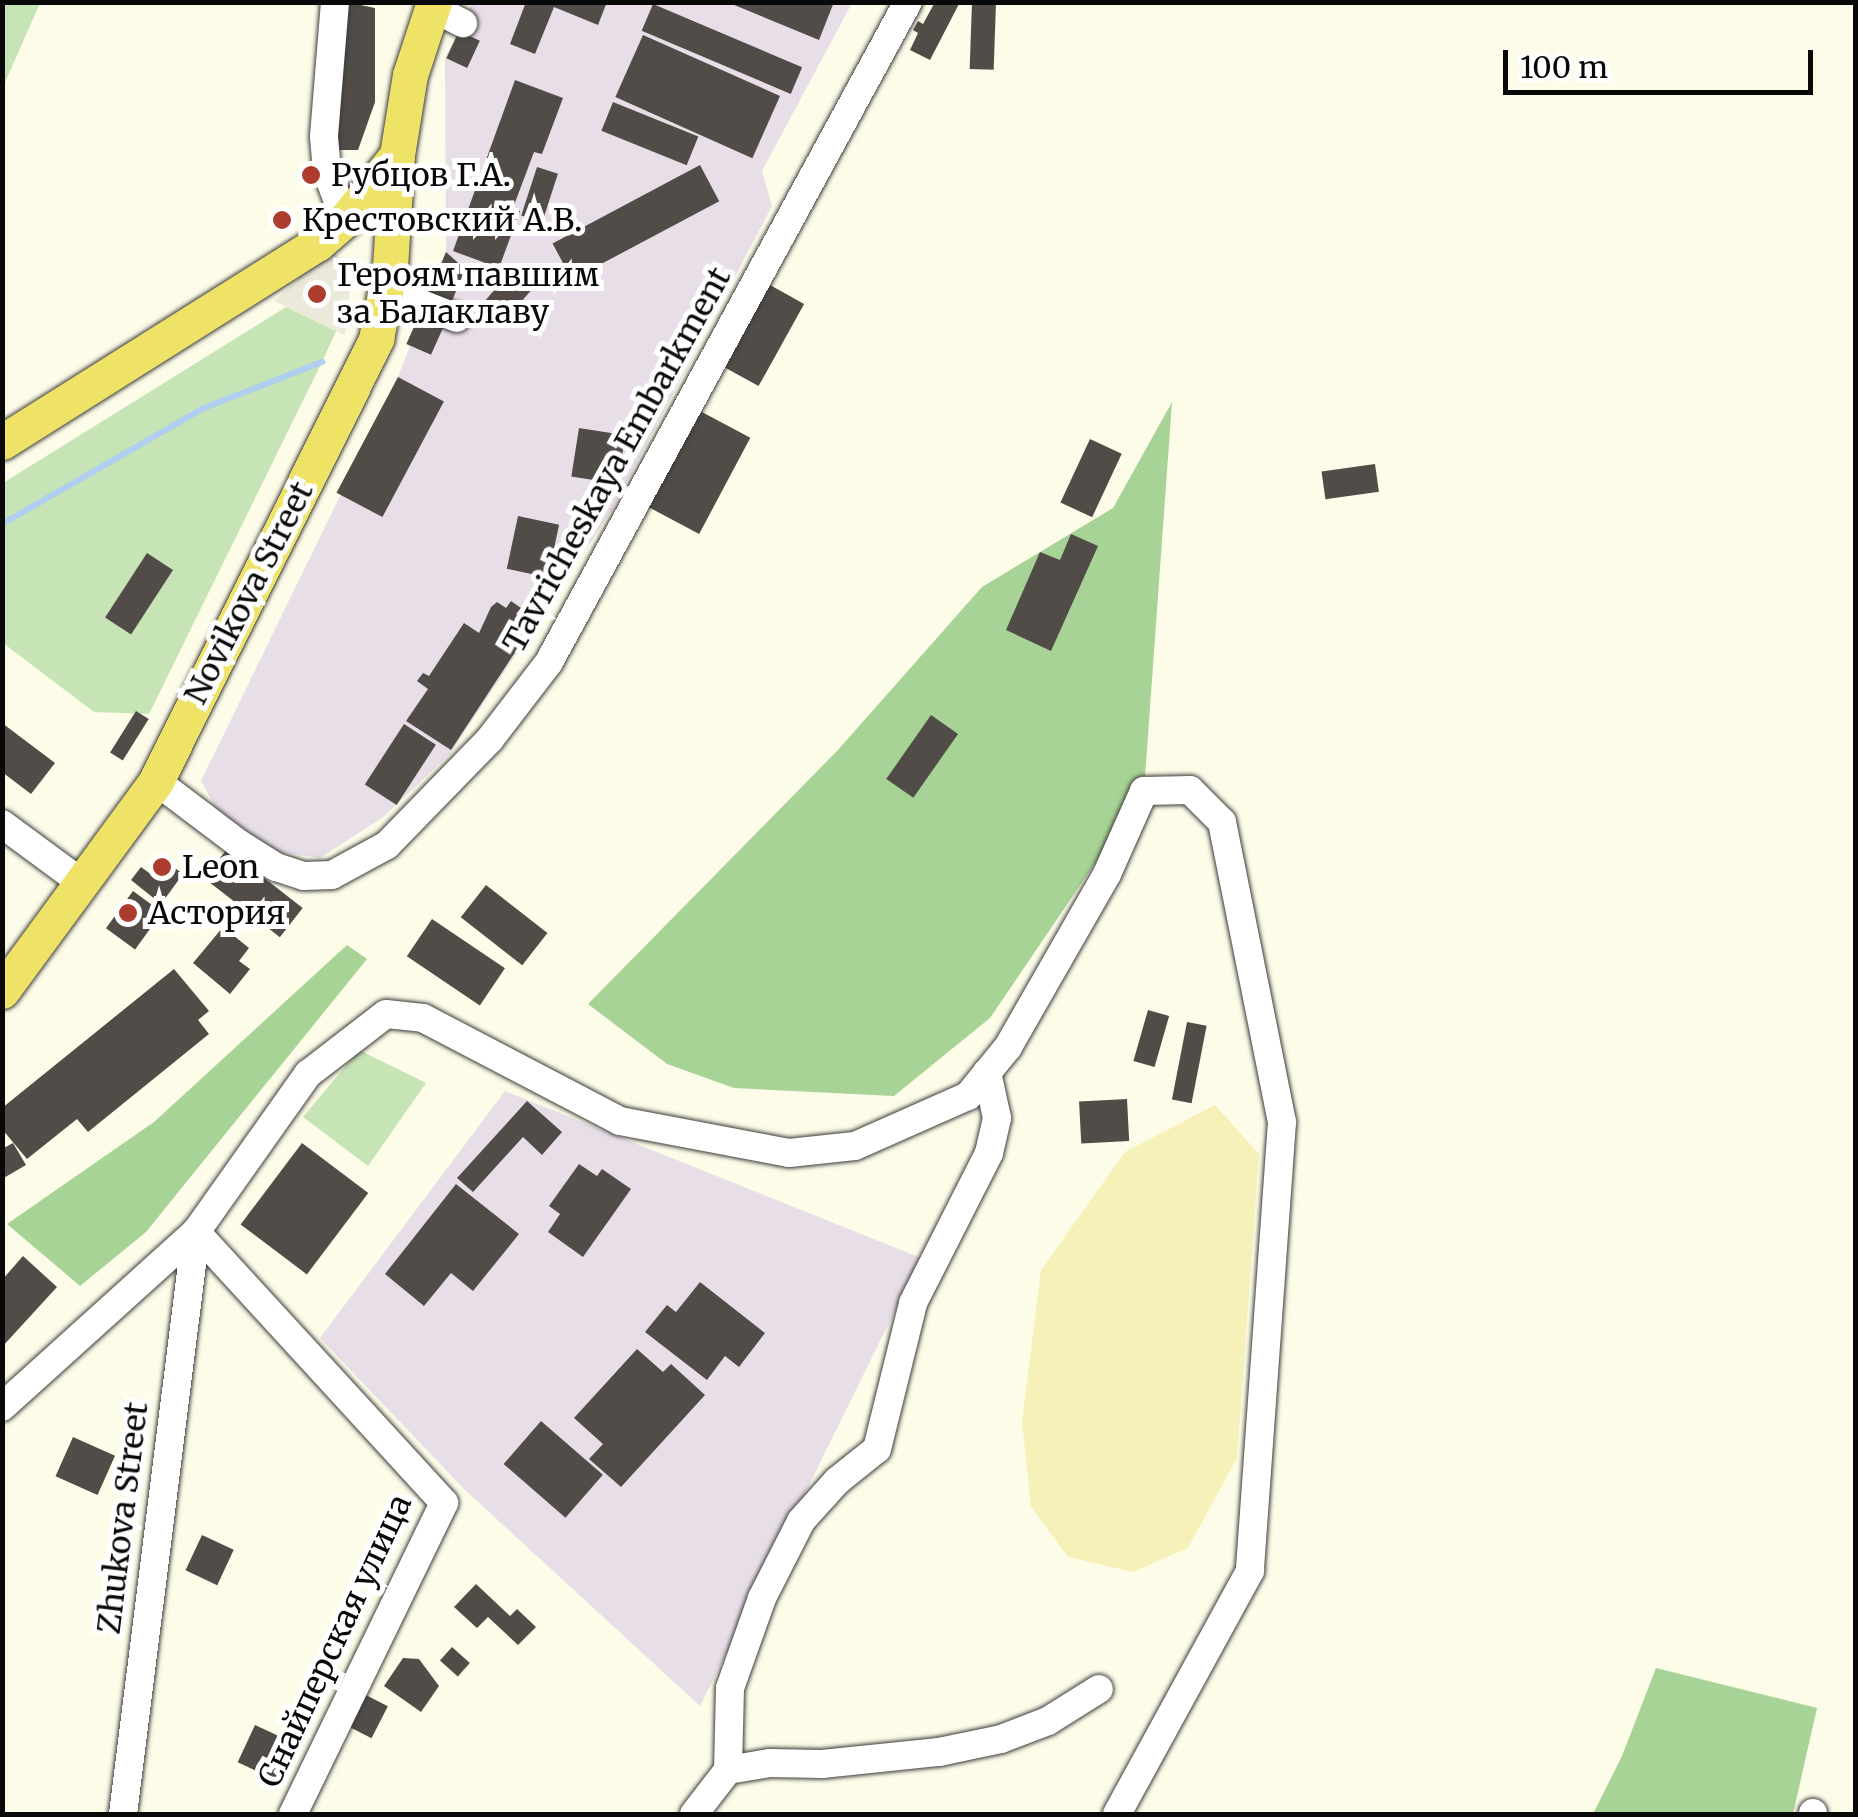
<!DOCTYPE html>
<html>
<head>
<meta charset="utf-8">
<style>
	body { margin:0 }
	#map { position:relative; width:1858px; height:1817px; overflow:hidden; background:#fdfce8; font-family:Merriweather,serif }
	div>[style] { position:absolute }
	.industrial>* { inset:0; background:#e8dee8 }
	.green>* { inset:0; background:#c6e4b5 }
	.forest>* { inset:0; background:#a8d396 }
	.sand>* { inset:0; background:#f5f1b8 }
	.plaza>* { inset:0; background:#ebe9d9 }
	.stream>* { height:6px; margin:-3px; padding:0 3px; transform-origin:3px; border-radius:3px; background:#b0cef0 }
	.building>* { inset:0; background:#514c47; transform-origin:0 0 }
	.roads { filter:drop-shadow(0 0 2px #3c3c3c) drop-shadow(0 0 2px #3c3c3c) }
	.minor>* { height:28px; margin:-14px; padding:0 14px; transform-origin:14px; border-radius:14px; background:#fff }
	.major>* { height:35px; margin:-17.5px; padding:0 17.5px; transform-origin:17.5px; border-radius:17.5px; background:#eee267 }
	.dots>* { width:28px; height:28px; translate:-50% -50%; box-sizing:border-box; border:5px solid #fff; border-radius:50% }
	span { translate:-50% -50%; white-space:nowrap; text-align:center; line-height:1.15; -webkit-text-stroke:10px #fff; paint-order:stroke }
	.poi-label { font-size:32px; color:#090909 }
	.left { translate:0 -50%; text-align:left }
	.street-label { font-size:32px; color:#090909 }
	.frame { position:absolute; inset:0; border:5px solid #090909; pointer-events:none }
	.scale { position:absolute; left:1503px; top:50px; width:310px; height:45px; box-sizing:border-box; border:5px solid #090909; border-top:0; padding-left:12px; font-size:30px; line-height:35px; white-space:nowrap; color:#090909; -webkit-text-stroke:8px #fff; paint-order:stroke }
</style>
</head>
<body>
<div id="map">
	<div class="industrial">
		<div style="clip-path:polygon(472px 3px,852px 3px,762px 171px,772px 206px,612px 510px,450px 754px,382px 818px,320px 858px,263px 850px,222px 819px,201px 781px,398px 377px,446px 253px,445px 58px)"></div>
		<div style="clip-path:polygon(505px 1091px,921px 1258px,700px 1706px,463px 1488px,320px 1338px)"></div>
	</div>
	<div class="green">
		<div style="clip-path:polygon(3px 2px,40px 3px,3px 87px,2px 3px)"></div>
		<div style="clip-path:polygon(286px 307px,336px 331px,322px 362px,149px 714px,94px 712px,3px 643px,3px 483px)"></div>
		<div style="clip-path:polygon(359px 1050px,426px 1083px,368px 1166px,303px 1117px)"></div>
	</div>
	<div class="forest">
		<div style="clip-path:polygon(1172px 402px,1144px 791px,990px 1018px,894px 1096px,734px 1088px,667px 1064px,588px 1004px,837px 751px,982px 587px,1113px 508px)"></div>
		<div style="clip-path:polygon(347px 945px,367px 959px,146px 1232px,80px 1286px,7px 1224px,154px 1122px)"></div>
		<div style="clip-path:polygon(1656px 1668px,1817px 1708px,1793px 1814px,1593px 1814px,1622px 1756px)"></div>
	</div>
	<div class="sand">
		<div style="clip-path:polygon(1215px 1105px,1259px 1154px,1237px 1458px,1188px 1548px,1133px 1572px,1068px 1557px,1031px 1507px,1022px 1421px,1041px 1270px,1125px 1152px)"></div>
	</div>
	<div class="plaza">
		<div style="clip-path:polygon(333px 247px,351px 280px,345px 335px,274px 301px)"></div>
	</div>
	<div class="stream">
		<div style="left:2px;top:524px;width:233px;rotate:-29.9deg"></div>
		<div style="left:204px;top:408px;width:127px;rotate:-21.3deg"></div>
	</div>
	<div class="building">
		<div style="clip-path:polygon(346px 2px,375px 8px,375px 102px,358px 150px,328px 150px)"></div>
		<div style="clip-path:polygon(526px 2px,607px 2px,598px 25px,554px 7px,535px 54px,510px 44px)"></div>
		<div style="clip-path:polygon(727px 2px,834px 2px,819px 40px)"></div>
		<div style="clip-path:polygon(935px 2px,960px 2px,930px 60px,910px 50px,918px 33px,913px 30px,918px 21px,923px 24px)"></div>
		<div style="left:972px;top:2px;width:24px;height:67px;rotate:2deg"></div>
		<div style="left:653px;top:4px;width:162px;height:29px;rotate:23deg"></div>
		<div style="left:459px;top:31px;width:23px;height:30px;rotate:25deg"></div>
		<div style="left:643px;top:35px;width:150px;height:68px;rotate:24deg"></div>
		<div style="clip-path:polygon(515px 80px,563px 98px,542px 154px,534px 152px,513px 208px,520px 211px,499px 268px,453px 251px)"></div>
		<div style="left:613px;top:102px;width:92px;height:31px;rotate:22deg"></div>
		<div style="left:700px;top:165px;width:41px;height:167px;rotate:62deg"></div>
		<div style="left:537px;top:167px;width:22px;height:51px;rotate:18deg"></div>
		<div style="clip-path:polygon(446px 252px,465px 269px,452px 301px,429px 292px)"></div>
		<div style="left:510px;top:272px;width:28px;height:45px;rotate:41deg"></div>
		<div style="left:770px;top:285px;width:39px;height:94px;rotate:29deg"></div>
		<div style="left:421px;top:311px;width:27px;height:36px;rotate:24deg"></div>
		<div style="left:398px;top:377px;width:52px;height:131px;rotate:28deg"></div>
		<div style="left:700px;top:411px;width:57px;height:109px;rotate:28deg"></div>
		<div style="left:579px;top:428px;width:47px;height:49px;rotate:9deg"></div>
		<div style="left:1090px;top:439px;width:35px;height:70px;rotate:25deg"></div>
		<div style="left:1375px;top:464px;width:28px;height:54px;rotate:82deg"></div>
		<div style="left:518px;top:516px;width:42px;height:54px;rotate:12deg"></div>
		<div style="clip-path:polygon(1071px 534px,1098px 546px,1051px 651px,1006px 630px,1040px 552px,1060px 560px)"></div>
		<div style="left:147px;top:553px;width:31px;height:77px;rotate:33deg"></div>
		<div style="clip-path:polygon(511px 601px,521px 608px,516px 614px,533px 625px,451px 750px,406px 721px,428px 689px,417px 681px,423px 673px,429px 676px,464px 623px,479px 633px,491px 607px,497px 602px,506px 608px)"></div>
		<div style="left:136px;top:711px;width:15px;height:49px;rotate:32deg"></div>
		<div style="left:931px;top:715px;width:33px;height:78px;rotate:35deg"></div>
		<div style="clip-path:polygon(2px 723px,55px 763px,31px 794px,2px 772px)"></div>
		<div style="left:404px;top:724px;width:38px;height:72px;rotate:33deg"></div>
		<div style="left:227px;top:849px;width:96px;height:37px;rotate:38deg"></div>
		<div style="clip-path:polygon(164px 860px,183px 874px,161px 904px,131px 880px,141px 867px,152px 875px)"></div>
		<div style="left:486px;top:885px;width:78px;height:41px;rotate:38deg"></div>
		<div style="left:133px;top:891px;width:36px;height:46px;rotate:36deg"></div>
		<div style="left:432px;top:919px;width:88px;height:45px;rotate:34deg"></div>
		<div style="clip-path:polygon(223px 927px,249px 948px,239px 961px,250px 969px,230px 994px,193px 963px)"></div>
		<div style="clip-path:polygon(174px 969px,209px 1011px,198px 1020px,209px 1034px,88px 1132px,77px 1119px,27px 1159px,2px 1129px,2px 1108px)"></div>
		<div style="left:1148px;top:1010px;width:22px;height:53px;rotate:16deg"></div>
		<div style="left:1187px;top:1022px;width:20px;height:79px;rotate:11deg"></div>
		<div style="left:1127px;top:1099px;width:42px;height:48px;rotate:87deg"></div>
		<div style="clip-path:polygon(527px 1101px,562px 1132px,542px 1155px,523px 1137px,473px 1192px,457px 1178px)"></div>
		<div style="clip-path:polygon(13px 1143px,26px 1165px,2px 1179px,2px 1149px)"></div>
		<div style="left:302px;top:1143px;width:83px;height:102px;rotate:37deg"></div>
		<div style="clip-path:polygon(579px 1164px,597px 1176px,602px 1169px,631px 1189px,583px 1257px,548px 1232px,560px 1214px,549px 1206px)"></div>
		<div style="clip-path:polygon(456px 1184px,519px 1234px,473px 1291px,451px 1273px,424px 1306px,385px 1274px)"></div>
		<div style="clip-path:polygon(23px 1256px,57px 1287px,2px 1347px,2px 1280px)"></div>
		<div style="clip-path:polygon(700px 1282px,765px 1333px,739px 1367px,725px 1356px,707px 1380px,645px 1332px,667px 1305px,676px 1312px)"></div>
		<div style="clip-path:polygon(637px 1349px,663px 1372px,671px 1364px,705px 1395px,621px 1487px,589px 1459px,603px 1444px,574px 1418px)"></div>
		<div style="left:541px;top:1421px;width:82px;height:57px;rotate:41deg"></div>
		<div style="left:73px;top:1437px;width:46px;height:43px;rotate:24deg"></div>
		<div style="left:202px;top:1535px;width:35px;height:39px;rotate:25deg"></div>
		<div style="clip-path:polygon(476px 1584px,510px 1616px,517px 1609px,536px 1627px,518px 1645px,488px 1617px,477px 1628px,454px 1607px)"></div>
		<div style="left:452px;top:1647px;width:24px;height:18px;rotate:42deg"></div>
		<div style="clip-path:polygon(403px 1658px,419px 1659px,439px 1686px,421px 1712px,384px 1686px)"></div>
		<div style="left:362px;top:1693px;width:29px;height:36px;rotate:27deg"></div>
		<div style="left:255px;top:1725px;width:47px;height:41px;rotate:25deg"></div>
	</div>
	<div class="roads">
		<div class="minor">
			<div style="left:335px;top:2px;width:135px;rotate:94.7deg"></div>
			<div style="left:324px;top:137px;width:35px;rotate:85deg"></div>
			<div style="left:327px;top:172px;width:51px;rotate:69.4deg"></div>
			<div style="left:431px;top:7px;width:36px;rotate:27deg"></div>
			<div style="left:386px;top:290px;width:76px;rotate:21.5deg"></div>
			<div style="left:156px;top:781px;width:103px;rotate:37.1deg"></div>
			<div style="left:238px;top:843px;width:45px;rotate:32.3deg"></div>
			<div style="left:276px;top:867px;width:29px;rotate:18deg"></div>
			<div style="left:304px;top:876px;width:28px;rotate:-2deg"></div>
			<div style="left:332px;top:875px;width:63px;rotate:-28.6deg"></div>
			<div style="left:387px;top:845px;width:148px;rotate:-45.8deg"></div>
			<div style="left:490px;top:739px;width:97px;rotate:-52.5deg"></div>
			<div style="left:549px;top:662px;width:751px;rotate:-61.46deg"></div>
			<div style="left:2px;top:824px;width:99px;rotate:36.4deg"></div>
			<div style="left:196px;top:1232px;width:367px;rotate:47.5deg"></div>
			<div style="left:444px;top:1503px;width:346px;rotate:115.9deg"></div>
			<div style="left:2px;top:1407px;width:261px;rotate:-42.1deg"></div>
			<div style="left:196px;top:1232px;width:194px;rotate:-54.7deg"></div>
			<div style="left:308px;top:1074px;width:98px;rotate:-37.6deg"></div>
			<div style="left:386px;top:1014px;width:37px;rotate:6deg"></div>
			<div style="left:423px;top:1018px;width:222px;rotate:27.6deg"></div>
			<div style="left:620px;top:1121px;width:172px;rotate:10.7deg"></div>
			<div style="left:789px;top:1153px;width:66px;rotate:-6.1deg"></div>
			<div style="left:855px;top:1146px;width:124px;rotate:-23.9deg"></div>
			<div style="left:968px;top:1096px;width:63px;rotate:-50.8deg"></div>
			<div style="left:1008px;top:1047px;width:199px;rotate:-60.2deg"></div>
			<div style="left:1107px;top:874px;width:91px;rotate:-66deg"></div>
			<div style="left:1144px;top:791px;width:46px;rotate:-1.2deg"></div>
			<div style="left:1190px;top:790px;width:45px;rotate:45deg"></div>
			<div style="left:1222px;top:822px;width:306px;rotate:78.7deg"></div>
			<div style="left:1282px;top:1122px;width:450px;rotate:94.1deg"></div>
			<div style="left:1250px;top:1571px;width:277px;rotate:118.7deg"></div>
			<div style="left:728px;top:1770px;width:82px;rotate:-88.6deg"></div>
			<div style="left:730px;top:1688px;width:96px;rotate:-70.4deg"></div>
			<div style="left:762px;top:1598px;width:86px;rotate:-63.1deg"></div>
			<div style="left:801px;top:1521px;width:54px;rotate:-48deg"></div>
			<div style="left:837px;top:1481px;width:51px;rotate:-38.7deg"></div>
			<div style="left:877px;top:1449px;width:150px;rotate:-76.1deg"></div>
			<div style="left:913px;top:1303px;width:168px;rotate:-63.1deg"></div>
			<div style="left:989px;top:1153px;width:36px;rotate:-77deg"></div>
			<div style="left:997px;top:1118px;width:47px;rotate:-102.3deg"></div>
			<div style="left:123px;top:1814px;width:587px;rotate:-82.85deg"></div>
			<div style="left:694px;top:1814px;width:56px;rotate:-52.3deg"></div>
			<div style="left:728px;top:1770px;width:43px;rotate:-9.5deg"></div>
			<div style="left:770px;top:1763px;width:52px;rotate:1.1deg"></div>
			<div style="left:822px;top:1764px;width:118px;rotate:-5.9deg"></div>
			<div style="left:939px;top:1752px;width:63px;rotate:-11.8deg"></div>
			<div style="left:1001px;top:1739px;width:50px;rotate:-21deg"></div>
			<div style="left:1048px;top:1721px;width:60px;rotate:-32.1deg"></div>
			<div style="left:1813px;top:1814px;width:1px;rotate:-90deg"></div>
		</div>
		<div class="major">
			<div style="left:2px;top:442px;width:372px;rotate:-32.2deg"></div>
			<div style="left:317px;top:244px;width:37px;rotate:-41deg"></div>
			<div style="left:345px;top:220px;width:83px;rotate:-51.3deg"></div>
			<div style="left:2px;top:991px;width:260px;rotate:-53.7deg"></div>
			<div style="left:156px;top:781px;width:494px;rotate:-63.5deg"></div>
			<div style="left:376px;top:339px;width:73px;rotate:-79deg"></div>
			<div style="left:390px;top:267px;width:112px;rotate:-86.4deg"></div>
			<div style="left:397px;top:155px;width:81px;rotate:-80.8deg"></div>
			<div style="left:410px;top:75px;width:77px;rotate:-71.8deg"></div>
		</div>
	</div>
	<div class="dots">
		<div style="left:311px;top:175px;background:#ad3c2e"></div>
		<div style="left:282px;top:220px;background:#ad3c2e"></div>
		<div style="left:317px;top:294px;background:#ad3c2e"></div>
		<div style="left:162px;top:867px;background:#ad3c2e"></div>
		<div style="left:128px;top:913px;background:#ad3c2e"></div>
	</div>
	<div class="poi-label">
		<span class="left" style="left:331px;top:175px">Рубцов Г.А.</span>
		<span class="left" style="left:302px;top:220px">Крестовский А.В.</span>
		<span class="left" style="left:337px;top:294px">Героям павшим<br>за Балаклаву</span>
		<span class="left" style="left:182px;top:867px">Leon</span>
		<span class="left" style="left:148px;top:913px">Астория</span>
	</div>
	<div class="street-label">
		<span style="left:617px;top:460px;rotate:-61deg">Tavricheskaya Embarkment</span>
		<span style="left:249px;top:593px;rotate:-63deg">Novikova Street</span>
		<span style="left:123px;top:1518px;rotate:-83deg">Zhukova Street</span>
		<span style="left:335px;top:1641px;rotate:-65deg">Снайперская улица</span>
	</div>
	<div class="frame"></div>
	<div class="scale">100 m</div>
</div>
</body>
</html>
